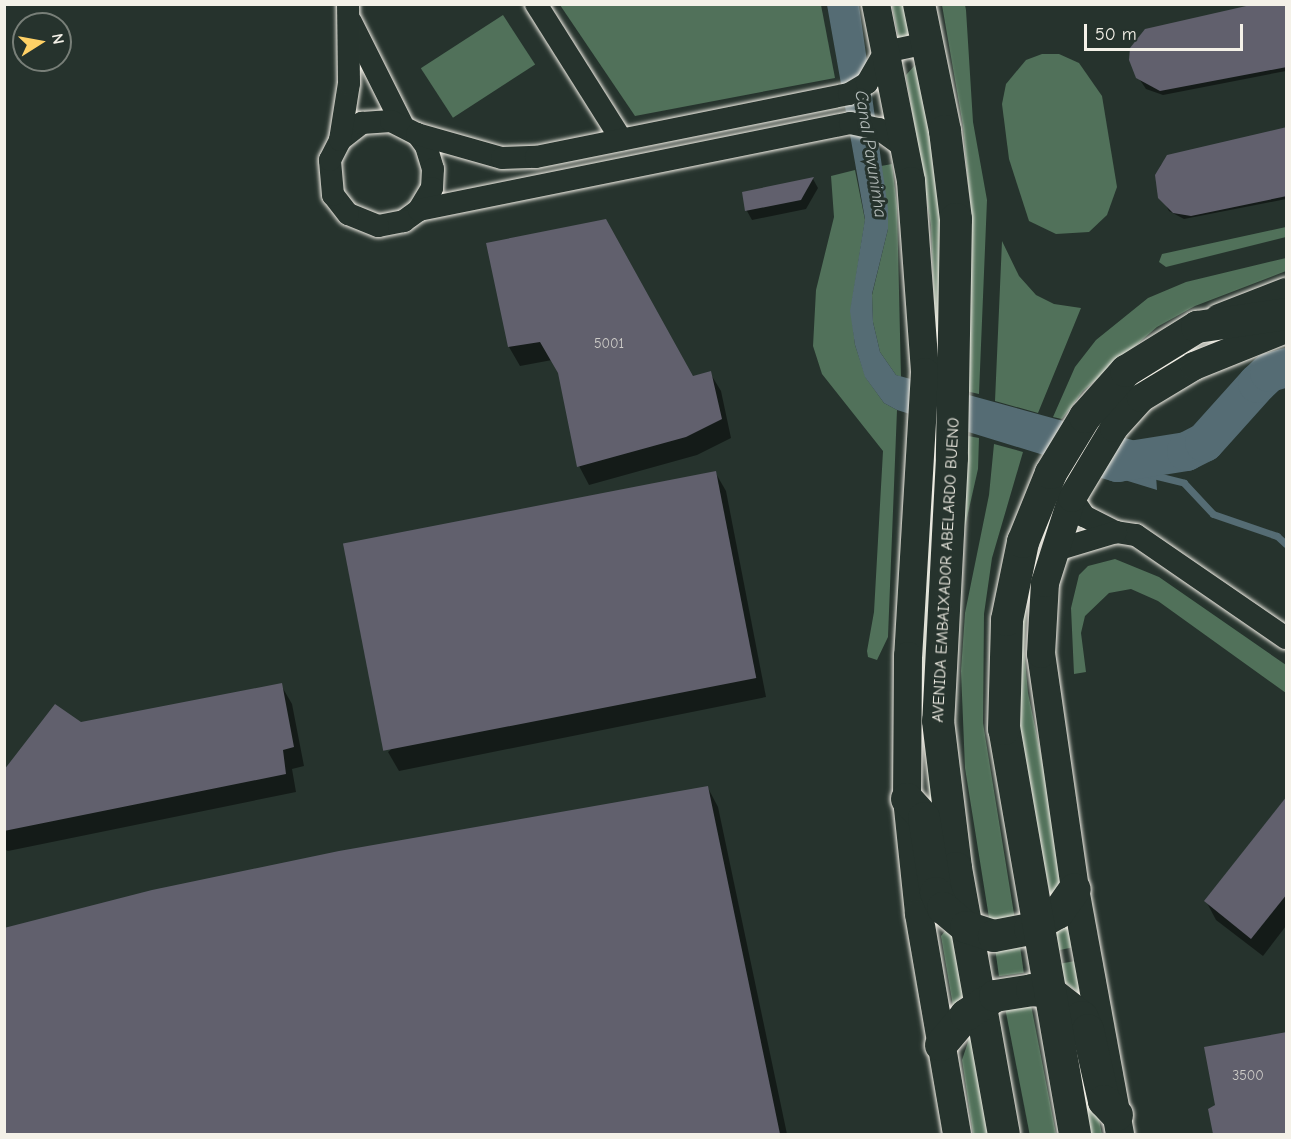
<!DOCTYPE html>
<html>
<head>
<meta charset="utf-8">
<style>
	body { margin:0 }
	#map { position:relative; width:1291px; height:1139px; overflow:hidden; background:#26332d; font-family:"Comic Neue",sans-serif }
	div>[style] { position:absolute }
	.green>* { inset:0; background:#51715a; transform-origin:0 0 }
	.water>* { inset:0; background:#556c74 }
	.shadow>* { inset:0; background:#0007 }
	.stream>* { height:7px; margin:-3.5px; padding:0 3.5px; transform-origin:3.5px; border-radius:3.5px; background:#556c74 }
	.river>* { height:39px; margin:-19.5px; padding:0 19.5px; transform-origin:19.5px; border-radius:19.5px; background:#556c74 }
	.building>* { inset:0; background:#61606d; transform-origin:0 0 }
	.roads { filter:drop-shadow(0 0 2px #f4f1e8) drop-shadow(0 0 2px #f4f1e8) }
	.minor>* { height:22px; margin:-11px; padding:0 11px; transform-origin:11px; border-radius:11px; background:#26332d }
	.major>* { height:28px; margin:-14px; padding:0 14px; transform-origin:14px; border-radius:14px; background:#26332d }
	.highway>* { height:32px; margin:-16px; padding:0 16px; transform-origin:16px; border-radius:16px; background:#26332d }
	span { translate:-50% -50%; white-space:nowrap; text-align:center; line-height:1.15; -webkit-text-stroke:6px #26332d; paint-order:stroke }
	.number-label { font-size:14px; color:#cfcdc9 }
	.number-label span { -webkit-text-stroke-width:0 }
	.street-label { font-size:16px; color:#f4f1e8 }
	.water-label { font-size:18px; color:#b4bcba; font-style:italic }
	.frame { position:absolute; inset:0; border:6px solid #f4f1e8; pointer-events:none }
	.north { position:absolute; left:12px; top:12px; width:60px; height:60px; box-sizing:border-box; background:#26332d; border:2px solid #787f78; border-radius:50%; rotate:79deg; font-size:16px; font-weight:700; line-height:24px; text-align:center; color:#f4f1e8 }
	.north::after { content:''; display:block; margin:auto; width:21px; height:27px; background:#ffd166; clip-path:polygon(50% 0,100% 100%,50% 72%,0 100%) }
	.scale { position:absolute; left:1084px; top:24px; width:159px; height:27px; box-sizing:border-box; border:3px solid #f4f1e8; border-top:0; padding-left:8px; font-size:18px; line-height:21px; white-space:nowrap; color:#f4f1e8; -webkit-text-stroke:4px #26332d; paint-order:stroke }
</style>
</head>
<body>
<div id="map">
	<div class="green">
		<div style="clip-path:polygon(560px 5px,821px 5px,835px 78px,635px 116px)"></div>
		<div style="clip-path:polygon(892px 5px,906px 5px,912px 34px,899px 40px)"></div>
		<div style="clip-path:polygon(942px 5px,965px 5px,966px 10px,973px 122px,987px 200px,979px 394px,966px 391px,970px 203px,963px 126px)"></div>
		<div style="left:503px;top:15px;width:59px;height:98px;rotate:57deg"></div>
		<div style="clip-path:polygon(1042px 54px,1059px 54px,1079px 63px,1102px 96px,1117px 187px,1107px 215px,1089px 232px,1056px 234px,1029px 221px,1009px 159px,1002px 104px,1006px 84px,1026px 60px)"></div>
		<div style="clip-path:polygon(916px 64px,937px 173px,944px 265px,937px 380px,931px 225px,906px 75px)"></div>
		<div style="clip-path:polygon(892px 164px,897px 206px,901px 377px,896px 375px,880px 352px,873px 322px,872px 295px,888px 229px,881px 166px)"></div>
		<div style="clip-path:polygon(855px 170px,865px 220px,851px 309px,855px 345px,866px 378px,884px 403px,897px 410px,888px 637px,877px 660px,868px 657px,867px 651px,874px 612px,883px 451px,822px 374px,813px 346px,816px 290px,834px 217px,831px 176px)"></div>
		<div style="clip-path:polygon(1286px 227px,1286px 237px,1166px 267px,1159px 262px,1162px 254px)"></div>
		<div style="clip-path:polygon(1002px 241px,1019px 276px,1036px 295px,1054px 304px,1081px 308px,1038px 413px,995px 401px)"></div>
		<div style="clip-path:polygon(1286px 258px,1286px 271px,1195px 306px,1157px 327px,1083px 391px,1062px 419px,1053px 417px,1075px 367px,1096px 340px,1148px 298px,1186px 282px)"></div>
		<div style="clip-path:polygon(963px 435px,979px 438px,978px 469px,961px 544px)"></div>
		<div style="clip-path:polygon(994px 444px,1023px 452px,992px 558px,984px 614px,983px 723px,1015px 920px,990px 924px,965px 768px,961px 671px,965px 613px,989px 495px)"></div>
		<div style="clip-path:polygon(935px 450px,937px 450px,934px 845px,919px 677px)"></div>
		<div style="clip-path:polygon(1029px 556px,1024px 649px,1028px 693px,1062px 855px,1061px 884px,1051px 898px,1013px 715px)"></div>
		<div style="clip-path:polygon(1115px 559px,1159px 577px,1286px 665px,1286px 693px,1158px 601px,1131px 589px,1109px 593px,1085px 616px,1081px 633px,1086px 672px,1074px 674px,1071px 608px,1079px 575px,1088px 566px)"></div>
		<div style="clip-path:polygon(1070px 914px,1079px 946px,1055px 951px,1052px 933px)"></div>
		<div style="clip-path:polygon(945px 931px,955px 937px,963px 996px,953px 1006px,941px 936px)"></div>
		<div style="left:1020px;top:946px;width:27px;height:25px;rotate:82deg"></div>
		<div style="clip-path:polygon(1081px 960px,1083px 996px,1061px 979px,1058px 964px)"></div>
		<div style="left:1031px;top:1005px;width:131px;height:26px;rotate:79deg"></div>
		<div style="clip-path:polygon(1071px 1023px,1084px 1048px,1102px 1134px,1089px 1134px)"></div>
		<div style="clip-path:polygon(972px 1030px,993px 1134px,973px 1134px,962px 1060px)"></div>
	</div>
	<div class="water">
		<div style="clip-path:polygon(827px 5px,859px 5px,888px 209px,888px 229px,872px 294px,873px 322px,880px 352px,896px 375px,1154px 446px,1157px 490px,897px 410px,884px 403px,865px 377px,855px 345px,850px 311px,865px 219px)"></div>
	</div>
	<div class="shadow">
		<div style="clip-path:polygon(1286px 4px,1286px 71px,1163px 95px,1146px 89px,1136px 74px)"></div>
		<div style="clip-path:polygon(1286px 130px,1286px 199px,1184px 219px,1169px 211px,1157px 188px,1160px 166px,1168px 157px)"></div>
		<div style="clip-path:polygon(813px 179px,818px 188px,806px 209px,752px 220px,747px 211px,743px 193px)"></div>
		<div style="clip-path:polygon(488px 244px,693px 377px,710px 373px,721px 391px,731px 438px,697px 455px,589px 485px,579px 466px,559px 372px,552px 360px,520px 366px,509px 347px)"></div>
		<div style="clip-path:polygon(715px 472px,726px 491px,766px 697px,399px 771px,388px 752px)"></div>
		<div style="clip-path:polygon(281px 685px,292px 704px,304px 766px,292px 769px,296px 792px,8px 851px,4px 849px,4px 772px,80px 724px)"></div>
		<div style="clip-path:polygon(708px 788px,718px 807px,787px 1134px,4px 1134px,4px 930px)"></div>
		<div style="clip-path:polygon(1286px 798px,1286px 926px,1263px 956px,1216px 920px,1206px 901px)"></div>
		<div style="clip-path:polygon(1286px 1034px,1286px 1134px,1215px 1134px,1210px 1110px)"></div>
	</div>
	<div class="stream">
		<div style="left:1149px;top:474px;width:36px;rotate:14deg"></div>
		<div style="left:1184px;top:483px;width:42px;rotate:46.9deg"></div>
		<div style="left:1213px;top:514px;width:68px;rotate:19deg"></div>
		<div style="left:1277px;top:536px;width:12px;rotate:42deg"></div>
	</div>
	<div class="river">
		<div style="left:1104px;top:458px;width:14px;rotate:17deg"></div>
		<div style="left:1117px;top:462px;width:70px;rotate:-9.1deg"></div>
		<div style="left:1186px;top:451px;width:20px;rotate:-27deg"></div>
		<div style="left:1204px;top:442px;width:79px;rotate:-48.1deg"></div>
		<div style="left:1257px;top:383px;width:16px;rotate:-43deg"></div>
		<div style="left:1269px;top:372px;width:18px;rotate:-16deg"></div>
	</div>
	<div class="building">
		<div style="clip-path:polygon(1255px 4px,1287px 4px,1287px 67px,1160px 91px,1136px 78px,1129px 60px,1130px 48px,1145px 29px)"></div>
		<div style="clip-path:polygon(1287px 127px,1287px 196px,1191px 216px,1173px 213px,1158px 198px,1155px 175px,1167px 155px)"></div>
		<div style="clip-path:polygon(814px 177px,801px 200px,745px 211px,742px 192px)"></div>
		<div style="clip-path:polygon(606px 219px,693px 376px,711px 371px,722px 419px,686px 437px,577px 467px,558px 373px,540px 342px,508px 347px,486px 243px)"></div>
		<div style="left:716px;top:471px;width:211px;height:380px;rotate:79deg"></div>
		<div style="clip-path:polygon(282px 683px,294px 747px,283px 750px,286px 774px,4px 831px,4px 770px,55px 704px,81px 722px)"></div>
		<div style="clip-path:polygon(708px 786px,780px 1134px,4px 1134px,4px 928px,152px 890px,339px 851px)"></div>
		<div style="clip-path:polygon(1287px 796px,1287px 894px,1251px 939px,1204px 901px)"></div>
		<div style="clip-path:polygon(1287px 1032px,1287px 1134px,1213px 1134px,1208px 1109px,1215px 1105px,1204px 1047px)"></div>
	</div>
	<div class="roads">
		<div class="minor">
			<div style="left:536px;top:4px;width:160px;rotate:57.8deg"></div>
			<div style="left:351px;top:22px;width:114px;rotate:63.4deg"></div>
			<div style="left:417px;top:134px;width:15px;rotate:53deg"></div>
			<div style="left:426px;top:146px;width:24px;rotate:73deg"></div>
			<div style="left:433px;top:169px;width:19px;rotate:93deg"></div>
			<div style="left:432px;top:188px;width:26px;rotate:121deg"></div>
			<div style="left:419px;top:210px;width:19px;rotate:144deg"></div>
			<div style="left:404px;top:221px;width:26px;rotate:169deg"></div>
			<div style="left:378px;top:226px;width:32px;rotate:-158deg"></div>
			<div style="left:348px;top:214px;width:24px;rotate:-128deg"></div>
			<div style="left:333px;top:195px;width:35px;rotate:-95deg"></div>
			<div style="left:330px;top:160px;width:22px;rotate:-63deg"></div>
			<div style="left:340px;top:140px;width:28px;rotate:-38deg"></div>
			<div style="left:362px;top:123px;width:29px;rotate:-4deg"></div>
			<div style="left:391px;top:121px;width:29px;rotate:27deg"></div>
			<div style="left:417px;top:134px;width:88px;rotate:15.8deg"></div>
			<div style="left:502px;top:158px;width:34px;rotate:-2deg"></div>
			<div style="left:536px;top:157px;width:319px;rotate:-11.4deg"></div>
			<div style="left:849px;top:94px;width:21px;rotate:-31deg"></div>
			<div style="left:867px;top:83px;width:36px;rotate:-60deg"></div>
			<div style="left:885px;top:52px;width:43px;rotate:-12.1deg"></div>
			<div style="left:340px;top:140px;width:58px;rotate:-81deg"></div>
			<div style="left:349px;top:83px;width:79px;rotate:-90.7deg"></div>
			<div style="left:419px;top:210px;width:440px;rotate:-11.4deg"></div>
			<div style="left:850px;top:123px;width:30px;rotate:12deg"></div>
			<div style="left:879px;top:129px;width:31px;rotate:36deg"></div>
			<div style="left:1072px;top:498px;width:22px;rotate:56deg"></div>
			<div style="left:1084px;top:516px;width:36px;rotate:27deg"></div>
			<div style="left:1116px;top:532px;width:20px;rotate:9deg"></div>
			<div style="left:1136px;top:535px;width:182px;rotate:34.5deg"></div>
			<div style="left:1053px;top:551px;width:66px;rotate:-16.8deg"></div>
		</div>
		<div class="major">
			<div style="left:876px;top:4px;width:180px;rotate:78.8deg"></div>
			<div style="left:911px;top:181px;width:192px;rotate:85.8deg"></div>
			<div style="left:925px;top:372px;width:285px;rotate:93.4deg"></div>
			<div style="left:908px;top:656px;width:143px;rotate:90.4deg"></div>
			<div style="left:907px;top:799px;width:116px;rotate:84deg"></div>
			<div style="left:919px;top:914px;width:223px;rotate:80.2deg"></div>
			<div style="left:1219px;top:318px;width:72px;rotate:-21.2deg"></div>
			<div style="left:1120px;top:1134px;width:249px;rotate:-100.4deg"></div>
			<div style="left:1075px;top:889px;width:237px;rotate:-98.2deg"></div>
			<div style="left:1041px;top:654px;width:71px;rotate:-86.8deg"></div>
			<div style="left:1045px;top:583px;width:89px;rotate:-72.4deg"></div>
			<div style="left:1072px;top:498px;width:82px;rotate:-59deg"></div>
			<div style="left:1114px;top:428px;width:40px;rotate:-48deg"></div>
			<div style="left:1141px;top:398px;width:62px;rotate:-31.1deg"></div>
			<div style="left:1194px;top:366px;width:99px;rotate:-21.9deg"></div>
		</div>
		<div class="highway">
			<div style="left:919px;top:4px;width:130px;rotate:78.4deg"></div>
			<div style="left:945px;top:131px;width:89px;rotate:82.9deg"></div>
			<div style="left:956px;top:219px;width:239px;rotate:91deg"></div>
			<div style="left:952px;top:458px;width:263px;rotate:93deg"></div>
			<div style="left:938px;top:721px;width:148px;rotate:83deg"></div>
			<div style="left:956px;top:868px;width:270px;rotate:79.8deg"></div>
			<div style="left:907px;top:799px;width:25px;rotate:48deg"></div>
			<div style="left:924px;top:818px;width:76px;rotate:80.9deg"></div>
			<div style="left:936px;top:893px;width:17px;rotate:65deg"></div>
			<div style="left:943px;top:908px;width:30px;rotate:40deg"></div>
			<div style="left:966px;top:927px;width:29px;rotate:18deg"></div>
			<div style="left:994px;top:936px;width:37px;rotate:-11deg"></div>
			<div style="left:1030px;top:929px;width:32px;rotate:-30deg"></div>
			<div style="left:1058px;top:913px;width:29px;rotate:-55deg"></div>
			<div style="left:941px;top:1045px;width:39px;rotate:-50deg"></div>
			<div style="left:966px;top:1015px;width:35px;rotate:-33deg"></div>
			<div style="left:995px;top:996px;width:37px;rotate:-9deg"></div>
			<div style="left:1032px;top:990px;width:18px;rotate:6deg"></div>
			<div style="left:1050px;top:992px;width:41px;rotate:38deg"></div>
			<div style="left:1082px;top:1017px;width:14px;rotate:65deg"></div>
			<div style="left:1088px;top:1030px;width:73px;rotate:77.3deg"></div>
			<div style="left:1104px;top:1101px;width:19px;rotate:47deg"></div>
			<div style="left:1075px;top:1134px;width:411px;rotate:-99.9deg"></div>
			<div style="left:1004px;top:729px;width:109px;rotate:-88.4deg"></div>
			<div style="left:1007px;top:620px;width:80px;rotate:-78.4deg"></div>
			<div style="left:1023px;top:542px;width:74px;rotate:-67.9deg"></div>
			<div style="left:1051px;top:473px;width:66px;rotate:-58.7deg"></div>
			<div style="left:1085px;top:417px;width:62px;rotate:-48.3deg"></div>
			<div style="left:1126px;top:371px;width:84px;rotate:-31.8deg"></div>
			<div style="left:1197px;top:327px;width:90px;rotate:-8.3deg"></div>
		</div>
	</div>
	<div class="number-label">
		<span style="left:609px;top:344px">5001</span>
		<span style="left:1248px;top:1076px">3500</span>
	</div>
	<div class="street-label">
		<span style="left:946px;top:570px;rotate:-87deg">AVENIDA EMBAIXADOR ABELARDO BUENO</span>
	</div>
	<div class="water-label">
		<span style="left:870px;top:154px;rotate:81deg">Canal Pavuninha</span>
	</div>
	<div class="frame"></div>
	<div class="north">N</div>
	<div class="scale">50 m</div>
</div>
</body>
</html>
